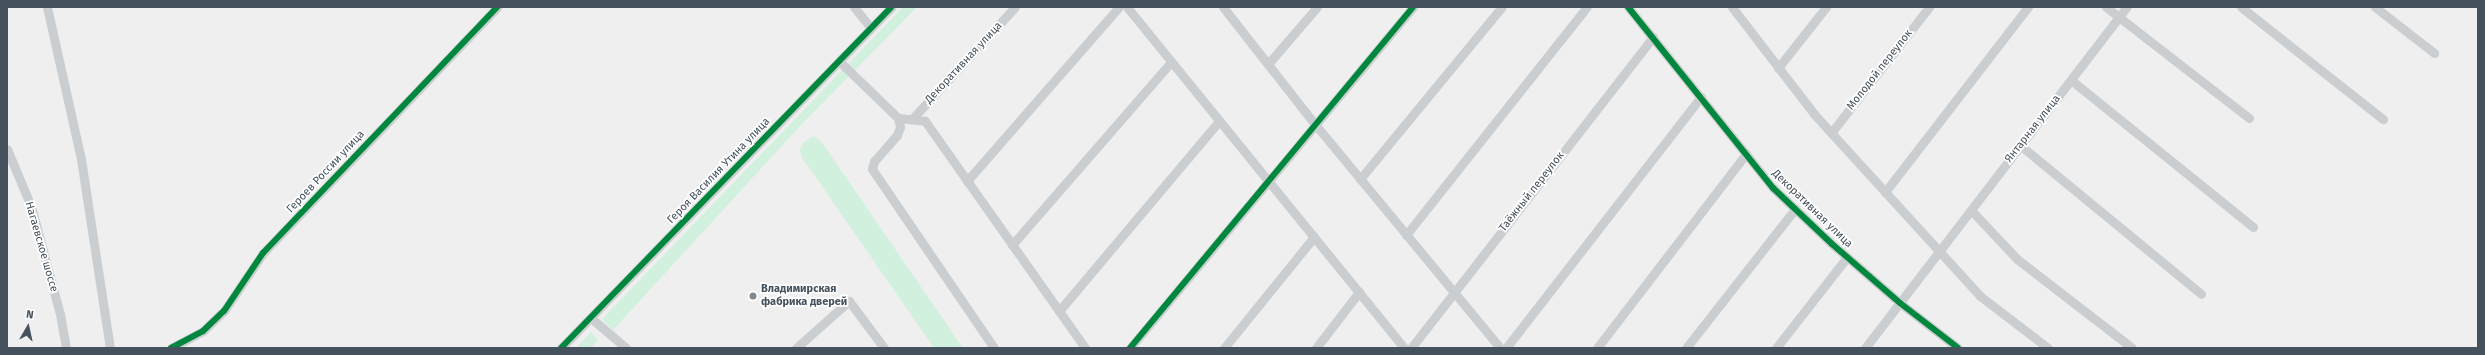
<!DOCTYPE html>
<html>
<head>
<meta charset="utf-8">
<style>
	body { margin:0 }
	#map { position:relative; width:2485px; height:355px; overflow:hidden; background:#f0efef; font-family:"Fira Sans",sans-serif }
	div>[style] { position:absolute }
	.green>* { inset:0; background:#d2f0de }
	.minor>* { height:9px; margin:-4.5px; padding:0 4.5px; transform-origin:4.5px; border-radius:4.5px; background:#cbced0 }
	.cycleway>* { height:6px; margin:-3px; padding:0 3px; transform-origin:3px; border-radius:3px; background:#00873e }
	.dots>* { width:11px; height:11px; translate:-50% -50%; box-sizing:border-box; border:2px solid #fff; border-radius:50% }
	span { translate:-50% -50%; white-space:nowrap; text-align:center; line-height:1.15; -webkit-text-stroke:3.5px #fff; paint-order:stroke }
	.street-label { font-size:11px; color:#45515c }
	.poi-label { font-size:11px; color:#45515c; font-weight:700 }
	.left { translate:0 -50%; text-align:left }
	.frame { position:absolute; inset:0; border:8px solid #45515c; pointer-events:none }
	.north { position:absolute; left:8px; top:307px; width:40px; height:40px; -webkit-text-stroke:3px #fff; paint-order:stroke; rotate:9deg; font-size:11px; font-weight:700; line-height:16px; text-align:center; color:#45515c }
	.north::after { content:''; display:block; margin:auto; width:14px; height:18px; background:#45515c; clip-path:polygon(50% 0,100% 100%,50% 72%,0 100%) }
</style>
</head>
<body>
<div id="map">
	<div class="green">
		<div style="clip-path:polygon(903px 7px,917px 7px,801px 125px,613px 330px,602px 319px)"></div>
		<div style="clip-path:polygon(814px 136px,821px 141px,963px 348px,934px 348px,801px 156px,800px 149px,804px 142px)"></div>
		<div style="clip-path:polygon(591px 332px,598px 340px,591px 348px,576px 348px)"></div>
	</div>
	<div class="minor">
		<div style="left:47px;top:7px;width:156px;rotate:77.4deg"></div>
		<div style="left:81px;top:159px;width:191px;rotate:81.3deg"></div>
		<div style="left:854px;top:7px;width:27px;rotate:51deg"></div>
		<div style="left:1127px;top:7px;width:439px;rotate:50.9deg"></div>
		<div style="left:1223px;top:7px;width:147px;rotate:51.9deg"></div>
		<div style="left:1314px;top:123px;width:292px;rotate:50.4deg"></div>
		<div style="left:1628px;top:7px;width:232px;rotate:51.3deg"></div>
		<div style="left:1773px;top:188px;width:81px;rotate:43.5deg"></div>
		<div style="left:1832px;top:244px;width:90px;rotate:40.9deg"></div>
		<div style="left:1900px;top:303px;width:73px;rotate:37.8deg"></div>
		<div style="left:1732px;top:7px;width:135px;rotate:52.5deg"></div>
		<div style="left:1814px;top:114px;width:246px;rotate:47.6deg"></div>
		<div style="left:1980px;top:296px;width:86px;rotate:37.4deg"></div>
		<div style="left:2106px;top:7px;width:181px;rotate:37.8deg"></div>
		<div style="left:2241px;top:7px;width:181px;rotate:38.3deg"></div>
		<div style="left:2375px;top:7px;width:75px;rotate:37.9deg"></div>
		<div style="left:839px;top:61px;width:82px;rotate:44deg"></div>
		<div style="left:898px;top:118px;width:9px;rotate:77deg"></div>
		<div style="left:900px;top:127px;width:9px;rotate:111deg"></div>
		<div style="left:897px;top:135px;width:35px;rotate:131deg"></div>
		<div style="left:874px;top:161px;width:8px;rotate:104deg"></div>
		<div style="left:872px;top:169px;width:217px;rotate:55.7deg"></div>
		<div style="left:1268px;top:64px;width:75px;rotate:-49.3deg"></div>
		<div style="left:1778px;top:68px;width:78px;rotate:-51.8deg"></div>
		<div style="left:2071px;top:80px;width:234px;rotate:38.9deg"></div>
		<div style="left:898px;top:118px;width:27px;rotate:6deg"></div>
		<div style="left:925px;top:121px;width:278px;rotate:54.8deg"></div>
		<div style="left:912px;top:119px;width:152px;rotate:-47.4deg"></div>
		<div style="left:1831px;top:133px;width:160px;rotate:-52.1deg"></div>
		<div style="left:2021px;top:146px;width:233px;rotate:39.4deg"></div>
		<div style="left:7px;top:149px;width:62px;rotate:67.2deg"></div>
		<div style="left:31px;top:206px;width:112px;rotate:75deg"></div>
		<div style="left:60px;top:314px;width:35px;rotate:80deg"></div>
		<div style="left:1360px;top:179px;width:223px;rotate:-50.5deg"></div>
		<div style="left:967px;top:181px;width:231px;rotate:-48.9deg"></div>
		<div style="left:1885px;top:192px;width:234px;rotate:-52.3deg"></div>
		<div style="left:1971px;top:210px;width:67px;rotate:46.8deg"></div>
		<div style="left:2017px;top:259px;width:145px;rotate:37.7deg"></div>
		<div style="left:1406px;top:235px;width:291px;rotate:-51.6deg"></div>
		<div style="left:1012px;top:245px;width:242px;rotate:-49deg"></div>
		<div style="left:1059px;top:311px;width:248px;rotate:-49.9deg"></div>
		<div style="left:591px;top:318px;width:46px;rotate:40.6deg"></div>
		<div style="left:171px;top:348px;width:36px;rotate:-28deg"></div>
		<div style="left:203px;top:331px;width:29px;rotate:-44deg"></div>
		<div style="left:224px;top:311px;width:70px;rotate:-56.1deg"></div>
		<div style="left:263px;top:253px;width:340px;rotate:-46.4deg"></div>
		<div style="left:561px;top:348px;width:475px;rotate:-45.9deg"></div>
		<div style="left:796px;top:348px;width:71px;rotate:-41.6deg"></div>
		<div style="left:849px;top:301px;width:59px;rotate:53.3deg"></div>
		<div style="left:1130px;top:348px;width:443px;rotate:-50.3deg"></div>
		<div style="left:1224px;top:348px;width:143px;rotate:-51deg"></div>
		<div style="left:1316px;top:348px;width:71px;rotate:-52.5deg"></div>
		<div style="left:1411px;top:348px;width:394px;rotate:-52.1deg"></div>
		<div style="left:1506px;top:348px;width:318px;rotate:-52.2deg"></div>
		<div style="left:1597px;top:348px;width:245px;rotate:-52.5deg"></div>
		<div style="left:1686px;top:348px;width:177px;rotate:-51.9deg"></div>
		<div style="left:1776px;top:348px;width:115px;rotate:-52deg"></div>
		<div style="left:1865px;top:348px;width:430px;rotate:-52.5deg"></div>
	</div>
	<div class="cycleway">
		<div style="left:1628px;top:7px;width:232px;rotate:51.3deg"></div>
		<div style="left:1773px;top:188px;width:81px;rotate:43.5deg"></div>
		<div style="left:1832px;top:244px;width:90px;rotate:40.9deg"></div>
		<div style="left:1900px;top:303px;width:73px;rotate:37.8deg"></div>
		<div style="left:171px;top:348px;width:36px;rotate:-28deg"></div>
		<div style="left:203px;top:331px;width:29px;rotate:-44deg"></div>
		<div style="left:224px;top:311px;width:70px;rotate:-56.1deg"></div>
		<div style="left:263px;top:253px;width:340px;rotate:-46.4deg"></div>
		<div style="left:561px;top:348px;width:475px;rotate:-45.9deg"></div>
		<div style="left:1130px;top:348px;width:443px;rotate:-50.3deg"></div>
	</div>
	<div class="dots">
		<div style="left:753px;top:296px;background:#81888f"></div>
	</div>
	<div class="street-label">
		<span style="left:964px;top:63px;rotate:-47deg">Декоративная улица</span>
		<span style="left:1880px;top:70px;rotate:-52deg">Молодой переулок</span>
		<span style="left:2033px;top:129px;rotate:-52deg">Янтарная улица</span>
		<span style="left:719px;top:171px;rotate:-46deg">Героя Василия Утина улица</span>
		<span style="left:326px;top:172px;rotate:-47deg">Героев России улица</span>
		<span style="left:1532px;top:192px;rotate:-52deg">Таёжный переулок</span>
		<span style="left:1812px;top:209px;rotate:44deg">Декоративная улица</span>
		<span style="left:41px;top:247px;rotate:74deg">Нагаевское шоссе</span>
	</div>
	<div class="poi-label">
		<span class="left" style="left:761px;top:296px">Владимирская<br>фабрика дверей</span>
	</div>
	<div class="frame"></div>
	<div class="north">N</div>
</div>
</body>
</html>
